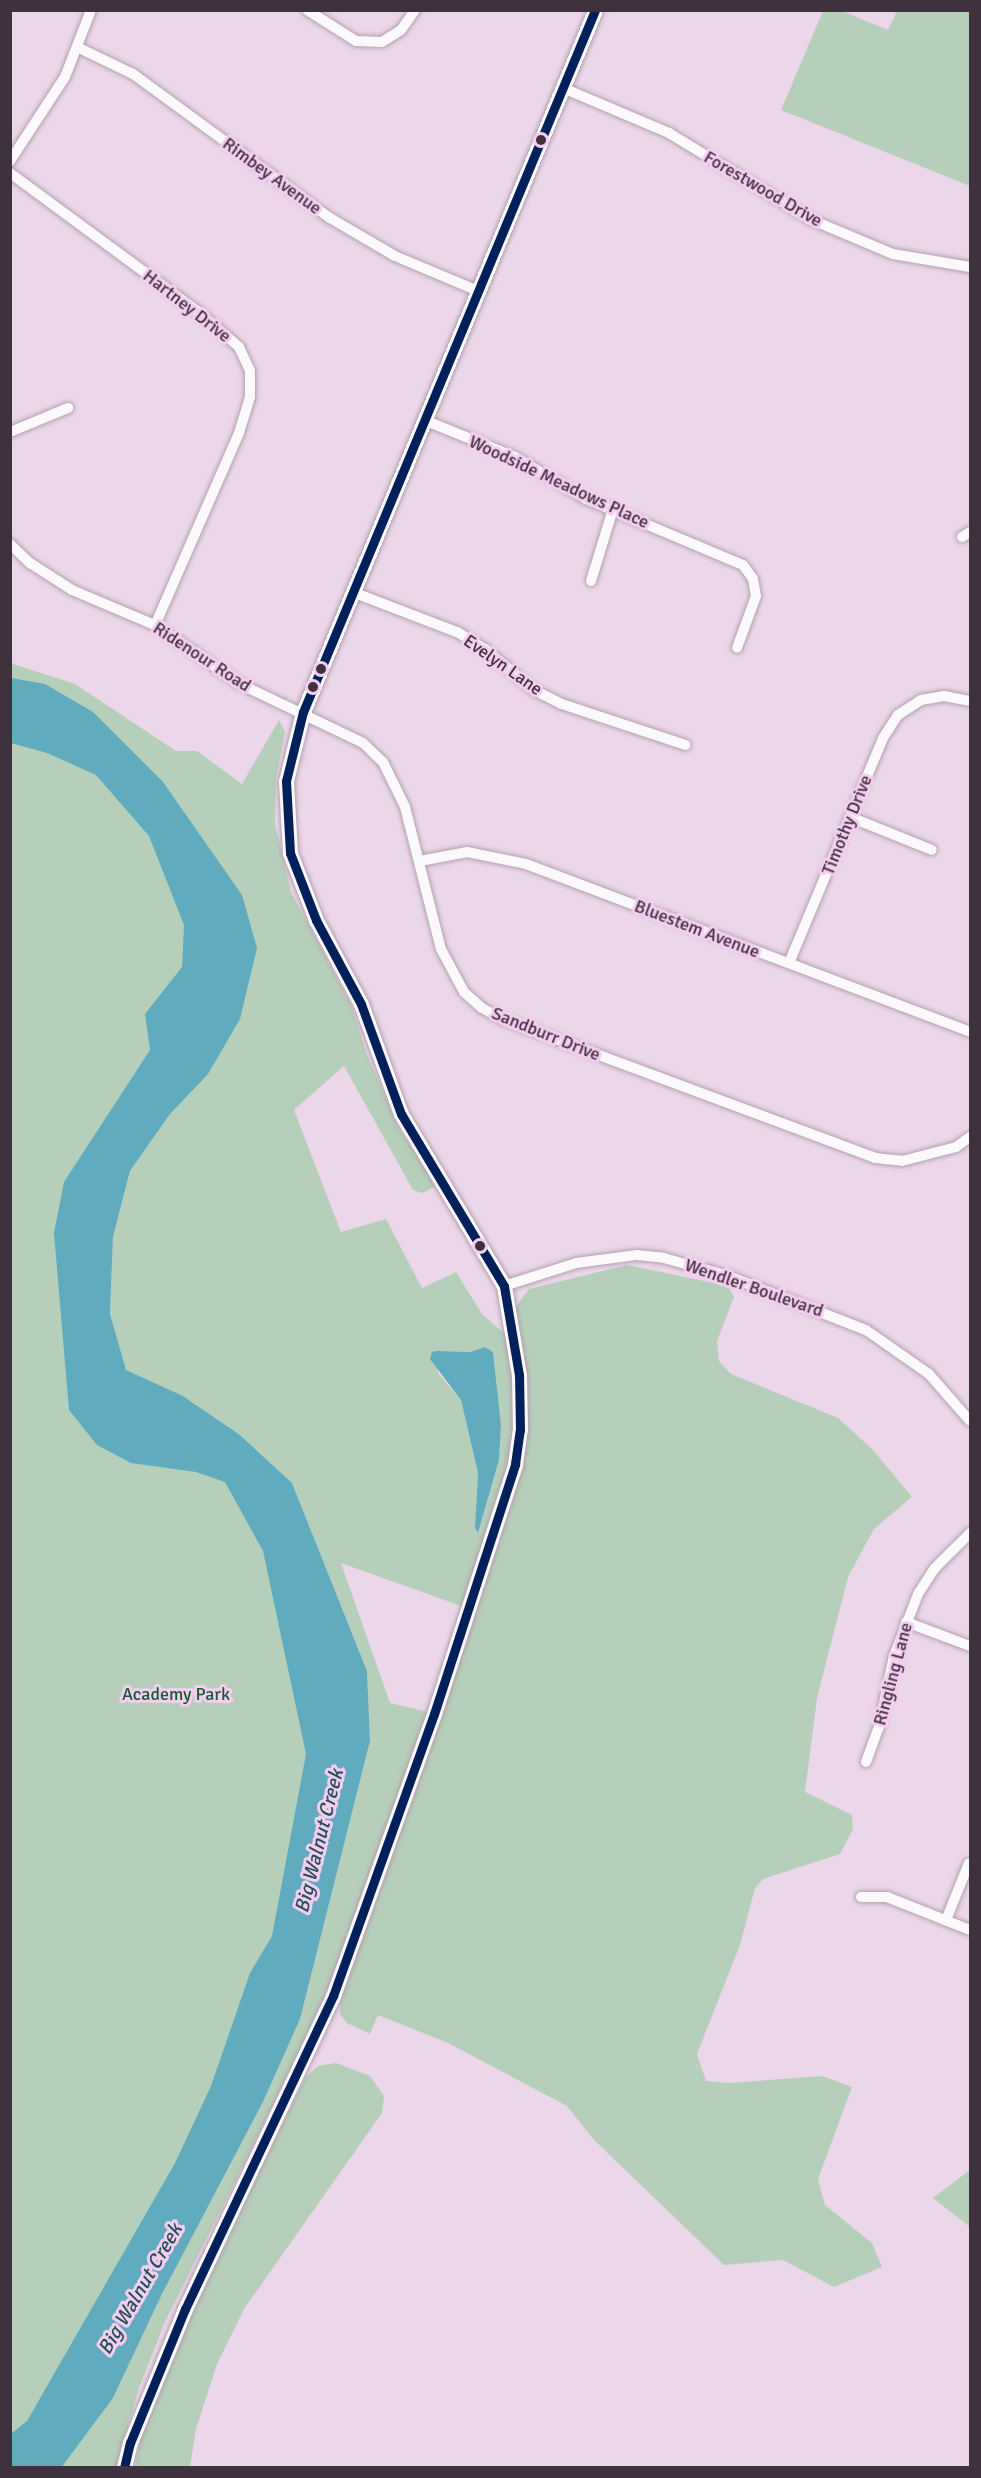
<!DOCTYPE html>
<html>
<head>
<meta charset="utf-8">
<style>
	body { margin:0 }
	#map { position:relative; width:981px; height:2478px; overflow:hidden; background:#ecd6e9; font-family:Signika,sans-serif }
	div>[style] { position:absolute }
	.green>* { inset:0; background:#b6cfbb }
	.water>* { inset:0; background:#60abbd }
	.roads { filter:drop-shadow(0 0 2px #b2a1b0) drop-shadow(0 0 2px #b2a1b0) }
	.street>* { height:10px; margin:-5px; padding:0 5px; transform-origin:5px; border-radius:5px; background:#fcf9fc }
	.secondary>* { height:15px; margin:-7.5px; padding:0 7.5px; transform-origin:7.5px; border-radius:7.5px; background:#fcf9fc }
	.bus-1>* { height:9px; margin:-4.5px; padding:0 4.5px; transform-origin:4.5px; border-radius:4.5px; background:#00205b }
	.dots>* { width:16px; height:16px; translate:-50% -50%; box-sizing:border-box; border:3px solid #f5cdf0; border-radius:50% }
	span { translate:-50% -50%; white-space:nowrap; text-align:center; line-height:1.15; -webkit-text-stroke:6px #f5cdf0; paint-order:stroke }
	.street-label { font-size:18px; color:#40313f }
	.park-label { font-size:18px; color:#145c2b }
	.water-label { font-size:20px; color:#225159; font-style:italic }
	.frame { position:absolute; inset:0; border:12px solid #40313f; pointer-events:none }
</style>
</head>
<body>
<div id="map">
	<div class="green">
		<div style="clip-path:polygon(823px 11px,842px 11px,888px 30px,897px 11px,970px 11px,970px 186px,781px 110px)"></div>
		<div style="clip-path:polygon(evenodd,10px 663px,75px 684px,176px 751px,197px 751px,242px 784px,279px 720px,285px 732px,276px 779px,275px 824px,291px 892px,352px 1007px,366px 1052px,398px 1127px,436px 1186px,422px 1193px,413px 1190px,344px 1066px,294px 1110px,341px 1232px,386px 1219px,422px 1288px,456px 1272px,482px 1314px,506px 1335px,513px 1388px,514px 1428px,508px 1464px,464px 1607px,341px 1563px,390px 1703px,428px 1712px,340px 1961px,307px 2037px,165px 2322px,139px 2388px,116px 2467px,61px 2467px,113px 2398px,162px 2294px,263px 2102px,300px 2019px,370px 1741px,367px 1671px,292px 1483px,240px 1435px,183px 1396px,125px 1370px,110px 1314px,113px 1237px,130px 1171px,170px 1114px,208px 1074px,107px 1180px,99px 1362px,235px 1465px,343px 1675px,277px 2001px,11px 2467px,10px 663px,485px 1347px,493px 1352px,501px 1425px,499px 1460px,478px 1533px,475px 1528px,478px 1473px,461px 1400px,438px 1373px,437px 1351px,470px 1352px,485px 1347px)"></div>
		<div style="clip-path:polygon(627px 1265px,728px 1286px,734px 1297px,717px 1341px,719px 1361px,731px 1374px,838px 1418px,872px 1449px,912px 1497px,874px 1529px,848px 1577px,817px 1698px,805px 1792px,852px 1815px,853px 1829px,840px 1854px,763px 1879px,755px 1888px,740px 1945px,697px 2054px,706px 2081px,730px 2083px,822px 2076px,852px 2087px,818px 2179px,825px 2205px,872px 2243px,882px 2267px,834px 2287px,783px 2260px,724px 2265px,594px 2140px,567px 2106px,448px 2043px,378px 2015px,370px 2034px,347px 2023px,340px 2014px,340px 1994px,383px 1882px,514px 1497px,524px 1457px,526px 1395px,515px 1308px,529px 1289px)"></div>
		<div style="clip-path:polygon(336px 2063px,370px 2076px,384px 2096px,382px 2113px,244px 2309px,217px 2364px,196px 2429px,190px 2467px,135px 2468px,143px 2425px,185px 2323px,305px 2078px,318px 2066px)"></div>
		<div style="clip-path:polygon(970px 2170px,970px 2227px,933px 2198px)"></div>
	</div>
	<div class="water">
		<div style="clip-path:polygon(11px 678px,45px 684px,93px 712px,163px 782px,242px 895px,257px 948px,240px 1019px,208px 1074px,170px 1114px,130px 1171px,113px 1237px,110px 1314px,126px 1370px,183px 1396px,240px 1435px,292px 1483px,367px 1671px,370px 1741px,300px 2019px,263px 2102px,162px 2294px,113px 2398px,61px 2468px,11px 2467px,11px 2434px,27px 2421px,175px 2163px,211px 2086px,250px 1973px,272px 1936px,306px 1754px,263px 1551px,225px 1482px,196px 1472px,131px 1463px,97px 1445px,69px 1410px,54px 1233px,64px 1182px,150px 1050px,145px 1014px,182px 967px,184px 925px,149px 836px,96px 775px,47px 753px,11px 743px)"></div>
		<div style="clip-path:polygon(485px 1347px,493px 1352px,501px 1425px,499px 1460px,478px 1533px,475px 1528px,478px 1473px,461px 1400px,430px 1359px,432px 1352px,437px 1351px,470px 1352px)"></div>
	</div>
	<div class="roads">
		<div class="street">
			<div style="left:307px;top:10px;width:58px;rotate:32.3deg"></div>
			<div style="left:356px;top:41px;width:26px;rotate:2deg"></div>
			<div style="left:382px;top:42px;width:22px;rotate:-32deg"></div>
			<div style="left:401px;top:30px;width:24px;rotate:-55deg"></div>
			<div style="left:77px;top:47px;width:62px;rotate:25.7deg"></div>
			<div style="left:133px;top:74px;width:244px;rotate:36.2deg"></div>
			<div style="left:330px;top:218px;width:75px;rotate:30.3deg"></div>
			<div style="left:395px;top:256px;width:88px;rotate:22.8deg"></div>
			<div style="left:563px;top:88px;width:115px;rotate:23deg"></div>
			<div style="left:669px;top:133px;width:167px;rotate:31.3deg"></div>
			<div style="left:812px;top:220px;width:88px;rotate:22.8deg"></div>
			<div style="left:893px;top:254px;width:78px;rotate:9.6deg"></div>
			<div style="left:10px;top:161px;width:100px;rotate:-56.8deg"></div>
			<div style="left:65px;top:77px;width:72px;rotate:-68.8deg"></div>
			<div style="left:10px;top:173px;width:237px;rotate:36.4deg"></div>
			<div style="left:201px;top:314px;width:50px;rotate:41deg"></div>
			<div style="left:239px;top:347px;width:26px;rotate:65deg"></div>
			<div style="left:250px;top:371px;width:26px;rotate:90deg"></div>
			<div style="left:250px;top:397px;width:38px;rotate:107deg"></div>
			<div style="left:239px;top:433px;width:210px;rotate:113.6deg"></div>
			<div style="left:424px;top:420px;width:98px;rotate:22.1deg"></div>
			<div style="left:515px;top:457px;width:82px;rotate:30.6deg"></div>
			<div style="left:586px;top:499px;width:170px;rotate:22.8deg"></div>
			<div style="left:743px;top:565px;width:17px;rotate:54deg"></div>
			<div style="left:753px;top:579px;width:17px;rotate:80deg"></div>
			<div style="left:756px;top:596px;width:55px;rotate:110.1deg"></div>
			<div style="left:10px;top:432px;width:63px;rotate:-22.5deg"></div>
			<div style="left:962px;top:537px;width:9px;rotate:-32deg"></div>
			<div style="left:10px;top:544px;width:28px;rotate:44deg"></div>
			<div style="left:30px;top:563px;width:50px;rotate:32.7deg"></div>
			<div style="left:72px;top:590px;width:90px;rotate:22.9deg"></div>
			<div style="left:155px;top:625px;width:103px;rotate:34.8deg"></div>
			<div style="left:240px;top:684px;width:136px;rotate:25.6deg"></div>
			<div style="left:363px;top:743px;width:28px;rotate:44deg"></div>
			<div style="left:383px;top:762px;width:50px;rotate:63.9deg"></div>
			<div style="left:405px;top:807px;width:146px;rotate:75.8deg"></div>
			<div style="left:441px;top:949px;width:49px;rotate:61.9deg"></div>
			<div style="left:464px;top:992px;width:24px;rotate:42deg"></div>
			<div style="left:482px;top:1008px;width:23px;rotate:29deg"></div>
			<div style="left:502px;top:1019px;width:398px;rotate:20.4deg"></div>
			<div style="left:875px;top:1158px;width:27px;rotate:6deg"></div>
			<div style="left:902px;top:1161px;width:56px;rotate:-14.5deg"></div>
			<div style="left:956px;top:1147px;width:17px;rotate:-36deg"></div>
			<div style="left:591px;top:581px;width:75px;rotate:-73deg"></div>
			<div style="left:355px;top:593px;width:111px;rotate:21deg"></div>
			<div style="left:459px;top:633px;width:31px;rotate:32deg"></div>
			<div style="left:485px;top:649px;width:64px;rotate:39.9deg"></div>
			<div style="left:534px;top:690px;width:31px;rotate:27deg"></div>
			<div style="left:562px;top:704px;width:130px;rotate:18.4deg"></div>
			<div style="left:850px;top:817px;width:88px;rotate:21.9deg"></div>
			<div style="left:420px;top:861px;width:48px;rotate:-10.8deg"></div>
			<div style="left:467px;top:852px;width:60px;rotate:11.5deg"></div>
			<div style="left:526px;top:864px;width:475px;rotate:20.7deg"></div>
			<div style="left:789px;top:963px;width:244px;rotate:-67.3deg"></div>
			<div style="left:883px;top:738px;width:27px;rotate:-57deg"></div>
			<div style="left:898px;top:715px;width:27px;rotate:-33deg"></div>
			<div style="left:921px;top:700px;width:23px;rotate:-10deg"></div>
			<div style="left:944px;top:696px;width:26px;rotate:11deg"></div>
			<div style="left:504px;top:1286px;width:76px;rotate:-17.7deg"></div>
			<div style="left:576px;top:1263px;width:62px;rotate:-7.5deg"></div>
			<div style="left:637px;top:1255px;width:27px;rotate:6deg"></div>
			<div style="left:664px;top:1258px;width:66px;rotate:15.7deg"></div>
			<div style="left:728px;top:1276px;width:148px;rotate:21.4deg"></div>
			<div style="left:866px;top:1330px;width:77px;rotate:34.9deg"></div>
			<div style="left:929px;top:1374px;width:62px;rotate:48.9deg"></div>
			<div style="left:906px;top:1622px;width:68px;rotate:20.6deg"></div>
			<div style="left:866px;top:1762px;width:37px;rotate:-70deg"></div>
			<div style="left:879px;top:1727px;width:73px;rotate:-78.1deg"></div>
			<div style="left:894px;top:1656px;width:66px;rotate:-68.8deg"></div>
			<div style="left:918px;top:1594px;width:30px;rotate:-57deg"></div>
			<div style="left:934px;top:1569px;width:51px;rotate:-45deg"></div>
			<div style="left:861px;top:1897px;width:26px"></div>
			<div style="left:887px;top:1897px;width:89px;rotate:21.7deg"></div>
			<div style="left:946px;top:1920px;width:61px;rotate:-68deg"></div>
		</div>
		<div class="secondary">
			<div style="left:124px;top:2468px;width:26px;rotate:-77deg"></div>
			<div style="left:130px;top:2443px;width:145px;rotate:-67.7deg"></div>
			<div style="left:185px;top:2309px;width:346px;rotate:-64.7deg"></div>
			<div style="left:333px;top:1996px;width:300px;rotate:-70.3deg"></div>
			<div style="left:434px;top:1714px;width:263px;rotate:-72deg"></div>
			<div style="left:515px;top:1464px;width:34px;rotate:-82deg"></div>
			<div style="left:520px;top:1430px;width:55px;rotate:-91deg"></div>
			<div style="left:519px;top:1375px;width:90px;rotate:-99.6deg"></div>
			<div style="left:504px;top:1286px;width:200px;rotate:-120.9deg"></div>
			<div style="left:401px;top:1114px;width:117px;rotate:-110deg"></div>
			<div style="left:361px;top:1004px;width:95px;rotate:-118.2deg"></div>
			<div style="left:316px;top:920px;width:72px;rotate:-111.2deg"></div>
			<div style="left:290px;top:853px;width:72px;rotate:-93.2deg"></div>
			<div style="left:286px;top:781px;width:71px;rotate:-76.2deg"></div>
			<div style="left:303px;top:712px;width:760px;rotate:-67.41deg"></div>
		</div>
	</div>
	<div class="bus-1">
		<div style="left:124px;top:2468px;width:26px;rotate:-77deg"></div>
		<div style="left:130px;top:2443px;width:145px;rotate:-67.7deg"></div>
		<div style="left:185px;top:2309px;width:346px;rotate:-64.7deg"></div>
		<div style="left:333px;top:1996px;width:300px;rotate:-70.3deg"></div>
		<div style="left:434px;top:1714px;width:263px;rotate:-72deg"></div>
		<div style="left:515px;top:1464px;width:34px;rotate:-82deg"></div>
		<div style="left:520px;top:1430px;width:55px;rotate:-91deg"></div>
		<div style="left:519px;top:1375px;width:90px;rotate:-99.6deg"></div>
		<div style="left:504px;top:1286px;width:200px;rotate:-120.9deg"></div>
		<div style="left:401px;top:1114px;width:117px;rotate:-110deg"></div>
		<div style="left:361px;top:1004px;width:95px;rotate:-118.2deg"></div>
		<div style="left:316px;top:920px;width:72px;rotate:-111.2deg"></div>
		<div style="left:290px;top:853px;width:72px;rotate:-93.2deg"></div>
		<div style="left:286px;top:781px;width:71px;rotate:-76.2deg"></div>
		<div style="left:303px;top:712px;width:760px;rotate:-67.41deg"></div>
	</div>
	<div class="dots">
		<div style="left:541px;top:140px;background:#40313f"></div>
		<div style="left:321px;top:669px;background:#40313f"></div>
		<div style="left:313px;top:687px;background:#40313f"></div>
		<div style="left:480px;top:1246px;background:#40313f"></div>
	</div>
	<div class="street-label">
		<span style="left:272px;top:176px;rotate:36deg">Rimbey Avenue</span>
		<span style="left:763px;top:189px;rotate:30deg">Forestwood Drive</span>
		<span style="left:187px;top:306px;rotate:38deg">Hartney Drive</span>
		<span style="left:559px;top:482px;rotate:25deg">Woodside Meadows Place</span>
		<span style="left:202px;top:657px;rotate:33deg">Ridenour Road</span>
		<span style="left:503px;top:665px;rotate:35deg">Evelyn Lane</span>
		<span style="left:847px;top:825px;rotate:-68deg">Timothy Drive</span>
		<span style="left:697px;top:929px;rotate:21deg">Bluestem Avenue</span>
		<span style="left:546px;top:1034px;rotate:22deg">Sandburr Drive</span>
		<span style="left:754px;top:1288px;rotate:19deg">Wendler Boulevard</span>
		<span style="left:893px;top:1674px;rotate:-75deg">Ringling Lane</span>
	</div>
	<div class="park-label">
		<span style="left:176px;top:1694px">Academy Park</span>
	</div>
	<div class="water-label">
		<span style="left:319px;top:1841px;rotate:-76deg">Big Walnut Creek</span>
		<span style="left:140px;top:2289px;rotate:-60deg">Big Walnut Creek</span>
	</div>
	<div class="frame"></div>
</div>
</body>
</html>
